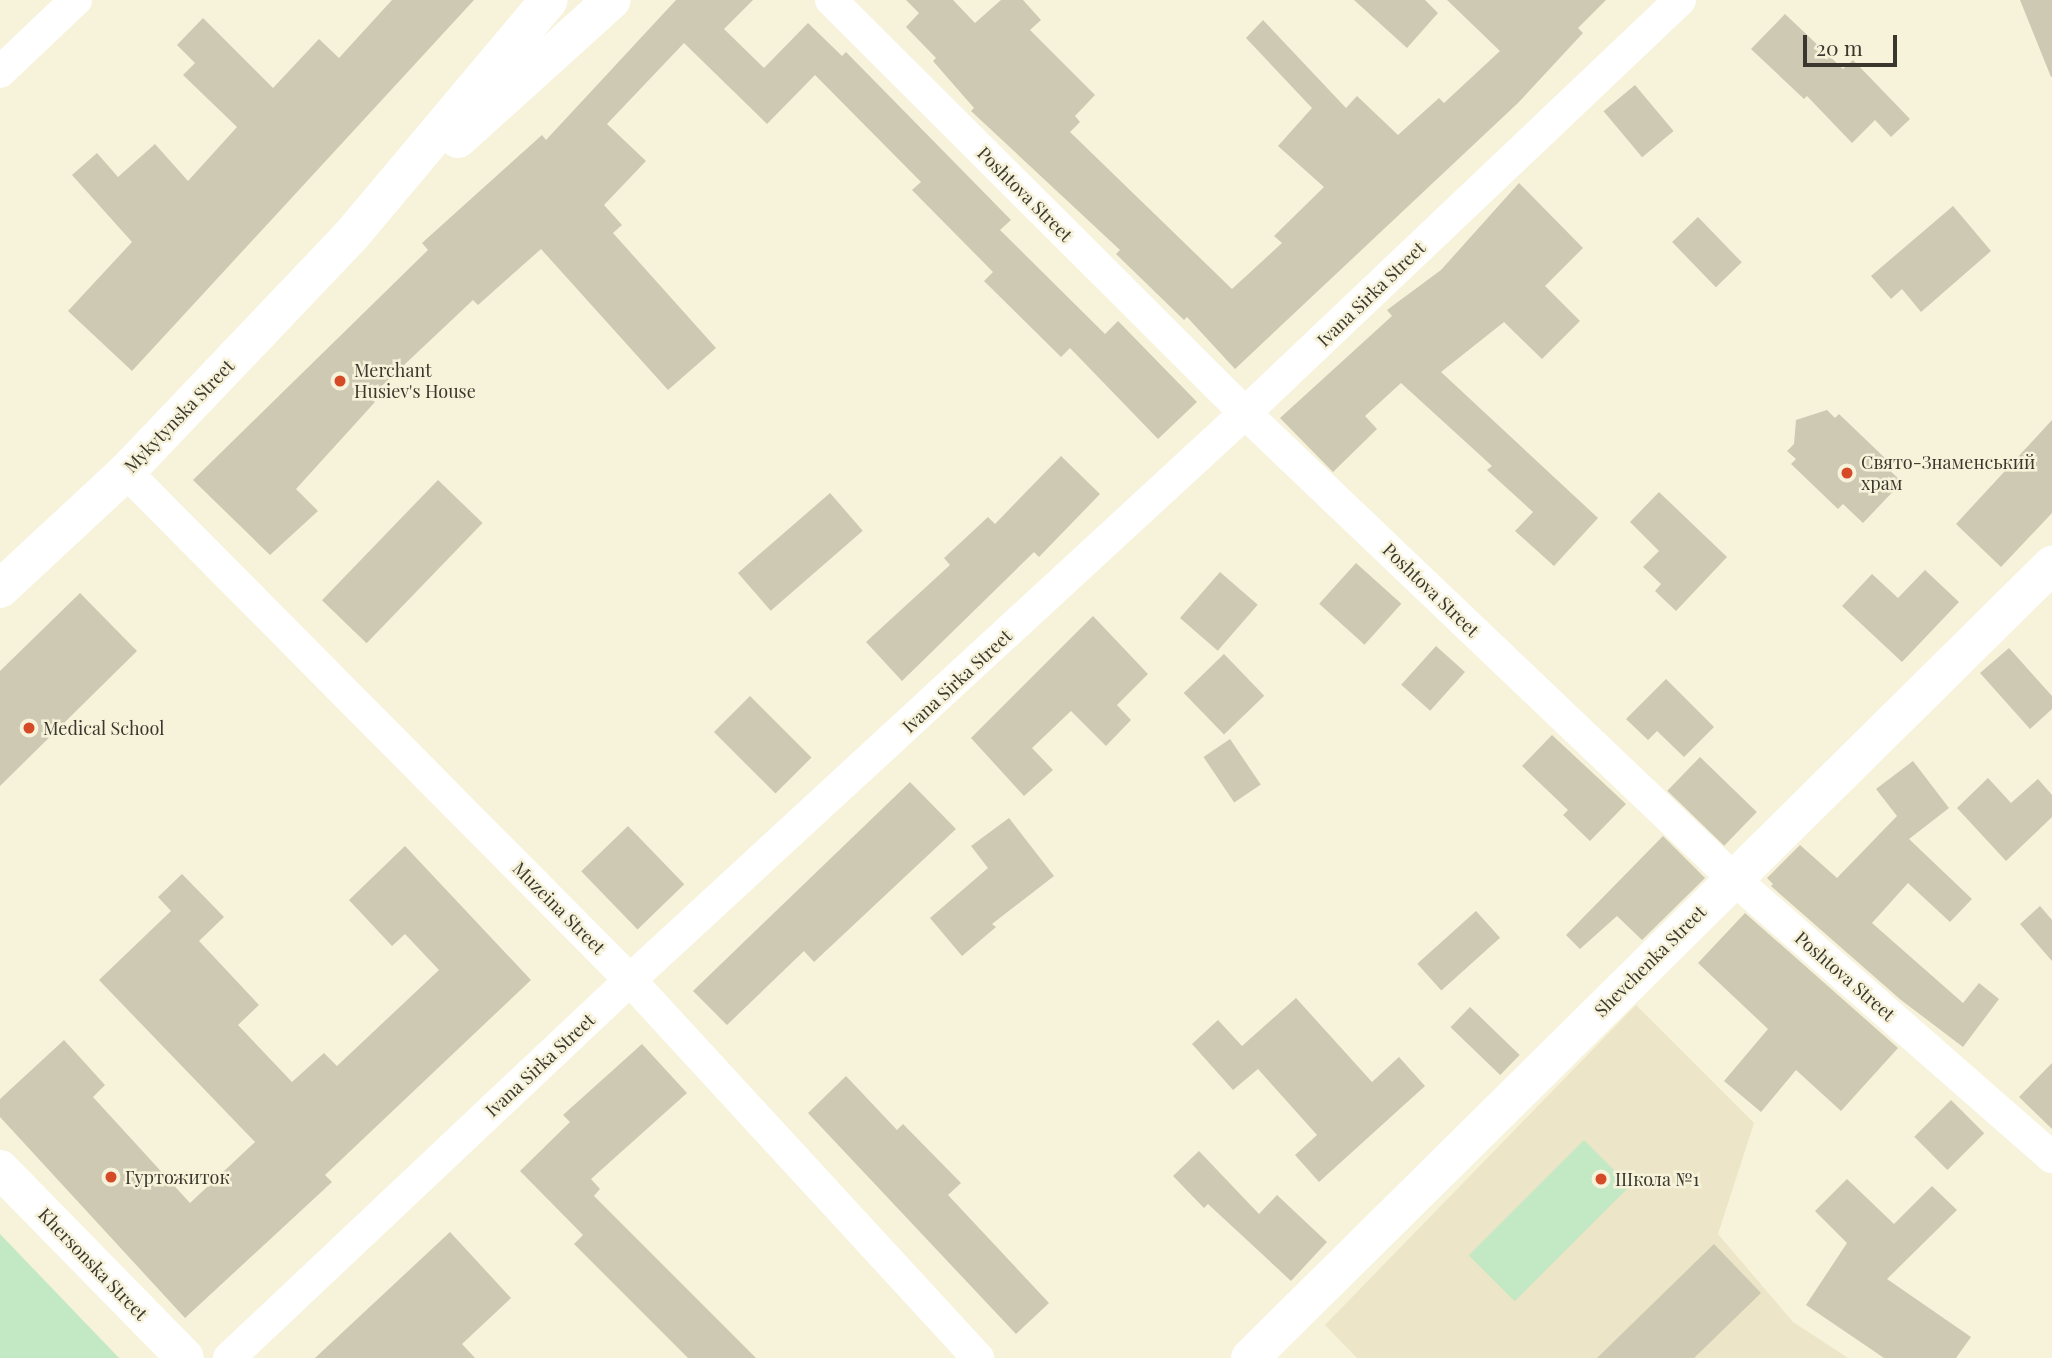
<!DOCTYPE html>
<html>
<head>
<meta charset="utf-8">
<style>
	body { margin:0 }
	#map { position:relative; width:2052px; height:1358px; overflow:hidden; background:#f7f2da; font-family:"Playfair Display",serif }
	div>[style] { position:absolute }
	.built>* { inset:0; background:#ece5c7 }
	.green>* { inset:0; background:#c3e8c4; transform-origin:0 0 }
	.building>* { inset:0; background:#cec9b2; transform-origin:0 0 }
	.street>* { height:32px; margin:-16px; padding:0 16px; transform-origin:16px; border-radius:16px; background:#fff }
	.secondary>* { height:38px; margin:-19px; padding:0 19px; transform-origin:19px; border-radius:19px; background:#fff }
	.dots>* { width:19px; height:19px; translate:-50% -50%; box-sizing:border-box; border:4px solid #f7f2da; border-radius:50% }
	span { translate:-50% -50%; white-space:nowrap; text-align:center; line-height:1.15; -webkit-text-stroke:5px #f7f2da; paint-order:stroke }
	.street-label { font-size:18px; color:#3a382e }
	.poi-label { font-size:18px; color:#3a382e }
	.left { translate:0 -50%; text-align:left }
	.scale { position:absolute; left:1803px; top:35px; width:94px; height:32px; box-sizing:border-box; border:4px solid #3a382e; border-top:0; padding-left:9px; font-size:21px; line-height:24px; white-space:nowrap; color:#3a382e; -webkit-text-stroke:5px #f7f2da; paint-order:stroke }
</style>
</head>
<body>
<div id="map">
	<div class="built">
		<div style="clip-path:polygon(1636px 1005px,1754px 1123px,1718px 1234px,1793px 1322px,1848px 1358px,1357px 1358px,1325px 1325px)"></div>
	</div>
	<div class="green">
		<div style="left:1584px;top:1140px;width:65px;height:163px;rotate:45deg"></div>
		<div style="clip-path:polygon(0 1234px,119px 1358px,0 1358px)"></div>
	</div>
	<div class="building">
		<div style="clip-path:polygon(392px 0,474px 0,132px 371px,68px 311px,132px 242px,72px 175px,97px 153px,118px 177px,155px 144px,188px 181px,237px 127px,183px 75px,195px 63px,177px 45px,203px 18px,273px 88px,319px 39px,339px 58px)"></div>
		<div style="clip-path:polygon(676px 0,753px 0,724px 29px,764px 68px,808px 23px,842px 56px,846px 52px,1011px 220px,1000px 230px,1105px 334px,1118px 321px,1197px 402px,1158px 439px,1070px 348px,1061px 357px,984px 281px,993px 272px,912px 190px,921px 182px,815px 75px,767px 124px,684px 43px,607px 124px,646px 161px,604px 205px,622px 225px,613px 233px,716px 348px,668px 390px,541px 249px,478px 305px,473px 300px,369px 398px,375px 402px,296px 489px,318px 511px,270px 555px,193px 480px,428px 250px,422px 243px,542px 135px,546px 140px)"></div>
		<div style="clip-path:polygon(906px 0,953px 0,975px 23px,1001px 0,1023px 0,1041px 20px,1030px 30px,1095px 95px,1075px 116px,1080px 122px,1070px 132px,1232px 289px,1282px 243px,1274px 236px,1324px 187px,1278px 146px,1312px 108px,1246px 38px,1263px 20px,1346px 108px,1357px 96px,1398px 135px,1439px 98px,1444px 103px,1500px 51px,1447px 0,1606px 0,1578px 28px,1583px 33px,1519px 102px,1235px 369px,1187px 317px,1184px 320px,1116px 254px,1120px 250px,971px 111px,974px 108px,933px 61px,936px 58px,906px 27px,919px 13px)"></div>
		<div style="clip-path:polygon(1354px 0,1425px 0,1438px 13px,1407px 48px)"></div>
		<div style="clip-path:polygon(2020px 0,2052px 0,2052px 77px,2051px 77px)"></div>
		<div style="clip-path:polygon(1785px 14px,1843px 69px,1853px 60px,1910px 119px,1891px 137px,1875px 120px,1852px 143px,1807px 96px,1804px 99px,1751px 49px)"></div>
		<div style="left:1635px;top:85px;width:60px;height:41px;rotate:50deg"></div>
		<div style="clip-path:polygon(1519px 183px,1583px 248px,1545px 286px,1580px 321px,1542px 359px,1504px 322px,1441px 372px,1598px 518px,1554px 566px,1515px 531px,1533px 512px,1487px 470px,1492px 466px,1401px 383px,1365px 416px,1377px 429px,1333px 472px,1280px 418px,1392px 316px,1387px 310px,1441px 270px)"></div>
		<div style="clip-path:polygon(1953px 206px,1991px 251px,1921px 312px,1902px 289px,1891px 299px,1871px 276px)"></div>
		<div style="left:1698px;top:217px;width:63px;height:36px;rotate:46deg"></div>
		<div style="clip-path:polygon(1827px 410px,1835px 418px,1839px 414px,1886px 459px,1882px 463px,1902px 482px,1863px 523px,1843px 504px,1838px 509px,1791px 464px,1796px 459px,1787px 451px,1794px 444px,1796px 420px)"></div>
		<div style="clip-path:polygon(2052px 420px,2052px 513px,2001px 567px,1956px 524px)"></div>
		<div style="clip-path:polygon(1061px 456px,1100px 494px,1039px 557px,1034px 552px,902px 681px,866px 642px,950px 565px,944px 558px,988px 517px,995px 524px)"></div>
		<div style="left:438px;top:480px;width:62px;height:167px;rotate:44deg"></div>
		<div style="clip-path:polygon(1659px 492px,1727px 557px,1676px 611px,1655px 591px,1661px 584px,1643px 567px,1659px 551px,1630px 522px)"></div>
		<div style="left:830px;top:493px;width:50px;height:122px;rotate:49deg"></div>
		<div style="left:1356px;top:563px;width:61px;height:55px;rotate:42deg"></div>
		<div style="clip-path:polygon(1925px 570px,1959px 602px,1902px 662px,1842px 606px,1872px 574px,1898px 598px)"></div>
		<div style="left:1220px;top:572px;width:50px;height:61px;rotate:41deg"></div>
		<div style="clip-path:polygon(80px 593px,137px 651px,0 786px,0 671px)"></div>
		<div style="clip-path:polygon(1093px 616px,1148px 674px,1117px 705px,1131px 720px,1106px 746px,1071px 711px,1032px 748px,1053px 770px,1024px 796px,971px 738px)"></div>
		<div style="left:1436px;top:646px;width:39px;height:52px;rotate:42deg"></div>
		<div style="clip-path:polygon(2009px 648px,2052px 696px,2052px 709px,2030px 729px,1980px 673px)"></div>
		<div style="left:1224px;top:654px;width:58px;height:56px;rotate:46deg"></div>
		<div style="clip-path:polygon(1666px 679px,1714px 727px,1684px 757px,1657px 731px,1648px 740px,1626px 719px)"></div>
		<div style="left:750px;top:696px;width:87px;height:51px;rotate:45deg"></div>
		<div style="clip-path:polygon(1552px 735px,1626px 804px,1590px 841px,1563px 815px,1568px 810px,1522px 766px)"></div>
		<div style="left:1230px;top:739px;width:55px;height:32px;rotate:56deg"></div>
		<div style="left:1700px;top:757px;width:79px;height:47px;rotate:44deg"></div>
		<div style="clip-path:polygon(1913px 761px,1949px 808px,1909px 839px,1972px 899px,1950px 922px,1908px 883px,1872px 923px,1963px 1003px,1979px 983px,1999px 999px,1963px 1047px,1901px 1000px,1771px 886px,1773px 884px,1767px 878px,1800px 845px,1837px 878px,1897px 816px,1876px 789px)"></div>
		<div style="clip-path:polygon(1988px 778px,2011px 803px,2038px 779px,2052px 795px,2052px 817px,2006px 861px,1957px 808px)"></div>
		<div style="clip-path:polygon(910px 782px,956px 829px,814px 962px,804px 951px,727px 1025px,693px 991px)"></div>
		<div style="clip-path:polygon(1009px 818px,1054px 876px,992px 924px,996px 927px,962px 956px,930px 918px,988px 868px,971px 846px)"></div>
		<div style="left:628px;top:826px;width:81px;height:65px;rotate:46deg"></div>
		<div style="clip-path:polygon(1663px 836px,1705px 878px,1642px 940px,1617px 916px,1580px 949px,1566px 935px)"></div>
		<div style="clip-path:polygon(405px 846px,531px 980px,325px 1175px,332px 1182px,185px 1318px,0 1117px,0 1099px,64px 1040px,105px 1085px,93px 1097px,190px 1203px,255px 1142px,99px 980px,171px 911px,158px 897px,182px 874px,224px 917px,199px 941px,259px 1005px,238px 1025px,292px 1082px,324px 1053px,337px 1066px,439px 970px,405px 934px,392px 946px,349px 900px)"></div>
		<div style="clip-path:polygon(2040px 906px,2052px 920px,2052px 961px,2020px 924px)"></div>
		<div style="left:1476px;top:911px;width:36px;height:79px;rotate:48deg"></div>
		<div style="clip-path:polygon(1745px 913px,1898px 1048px,1841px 1111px,1796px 1070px,1761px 1112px,1724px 1081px,1768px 1029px,1698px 963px)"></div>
		<div style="clip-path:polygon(1296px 998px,1372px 1082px,1399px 1057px,1425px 1086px,1319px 1182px,1295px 1155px,1317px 1135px,1258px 1069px,1233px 1090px,1192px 1044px,1218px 1020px,1242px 1046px)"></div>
		<div style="left:1470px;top:1007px;width:69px;height:28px;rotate:44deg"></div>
		<div style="clip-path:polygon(642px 1044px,687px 1093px,591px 1179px,600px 1189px,594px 1196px,756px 1358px,688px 1358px,574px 1244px,583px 1235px,520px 1171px,570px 1122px,563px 1115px)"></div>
		<div style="clip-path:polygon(2052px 1063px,2052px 1129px,2019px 1097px)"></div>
		<div style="clip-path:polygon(846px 1076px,897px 1130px,903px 1124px,961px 1183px,948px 1195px,1049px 1303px,1016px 1334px,808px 1113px)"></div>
		<div style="left:1951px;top:1100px;width:47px;height:52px;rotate:45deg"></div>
		<div style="clip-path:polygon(1199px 1151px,1259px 1214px,1277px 1195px,1327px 1242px,1291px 1281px,1208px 1204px,1204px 1208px,1173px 1176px)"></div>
		<div style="clip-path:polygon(1847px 1179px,1894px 1224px,1932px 1186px,1957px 1210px,1887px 1279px,1971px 1337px,1956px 1358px,1884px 1358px,1806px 1305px,1847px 1243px,1815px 1211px)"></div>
		<div style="clip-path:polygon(450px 1232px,511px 1298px,462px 1344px,475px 1358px,315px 1358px)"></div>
		<div style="clip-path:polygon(1714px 1244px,1761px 1293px,1694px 1358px,1597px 1358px)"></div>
	</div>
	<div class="street">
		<div style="left:831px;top:0;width:585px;rotate:44.93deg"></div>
		<div style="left:1245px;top:413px;width:674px;rotate:43.62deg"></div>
		<div style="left:1733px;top:878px;width:424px;rotate:41.2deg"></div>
		<div style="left:0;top:72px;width:105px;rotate:-43.5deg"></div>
		<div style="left:126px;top:472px;width:716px;rotate:45.23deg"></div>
		<div style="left:630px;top:980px;width:514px;rotate:47.37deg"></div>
		<div style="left:229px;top:1358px;width:551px;rotate:-43.31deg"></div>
		<div style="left:630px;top:980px;width:836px;rotate:-42.67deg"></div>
		<div style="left:1245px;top:413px;width:600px;rotate:-43.51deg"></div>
	</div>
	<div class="secondary">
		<div style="left:458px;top:139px;width:207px;rotate:-42.1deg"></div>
		<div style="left:0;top:589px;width:172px;rotate:-42.9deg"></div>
		<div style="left:126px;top:472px;width:325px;rotate:-46.4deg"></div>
		<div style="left:350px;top:237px;width:309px;rotate:-50deg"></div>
		<div style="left:0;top:1169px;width:264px;rotate:45.6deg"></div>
		<div style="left:1250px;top:1358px;width:1128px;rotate:-44.68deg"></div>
	</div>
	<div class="dots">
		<div style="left:340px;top:381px;background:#d54b28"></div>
		<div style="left:1847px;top:473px;background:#d54b28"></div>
		<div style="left:29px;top:728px;background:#d54b28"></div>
		<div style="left:111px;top:1177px;background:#d54b28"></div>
		<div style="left:1601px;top:1179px;background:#d54b28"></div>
	</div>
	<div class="street-label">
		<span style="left:1025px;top:194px;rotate:45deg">Poshtova Street</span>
		<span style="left:1371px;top:294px;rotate:-44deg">Ivana Sirka Street</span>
		<span style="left:179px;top:416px;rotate:-46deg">Mykytynska Street</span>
		<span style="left:1431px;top:590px;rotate:44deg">Poshtova Street</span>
		<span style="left:957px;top:681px;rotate:-43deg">Ivana Sirka Street</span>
		<span style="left:559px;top:908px;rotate:45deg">Muzeina Street</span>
		<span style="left:1650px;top:961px;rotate:-45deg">Shevchenka Street</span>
		<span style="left:1845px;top:976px;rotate:41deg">Poshtova Street</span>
		<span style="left:540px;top:1065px;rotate:-43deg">Ivana Sirka Street</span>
		<span style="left:93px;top:1264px;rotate:46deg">Khersonska Street</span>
	</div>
	<div class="poi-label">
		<span class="left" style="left:354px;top:381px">Merchant<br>Husiev's House</span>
		<span class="left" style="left:1861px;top:473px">Свято-Знаменський<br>храм</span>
		<span class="left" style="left:43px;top:728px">Medical School</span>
		<span class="left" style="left:125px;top:1177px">Гуртожиток</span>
		<span class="left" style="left:1615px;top:1179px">Школа №1</span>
	</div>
	<div class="scale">20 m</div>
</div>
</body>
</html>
